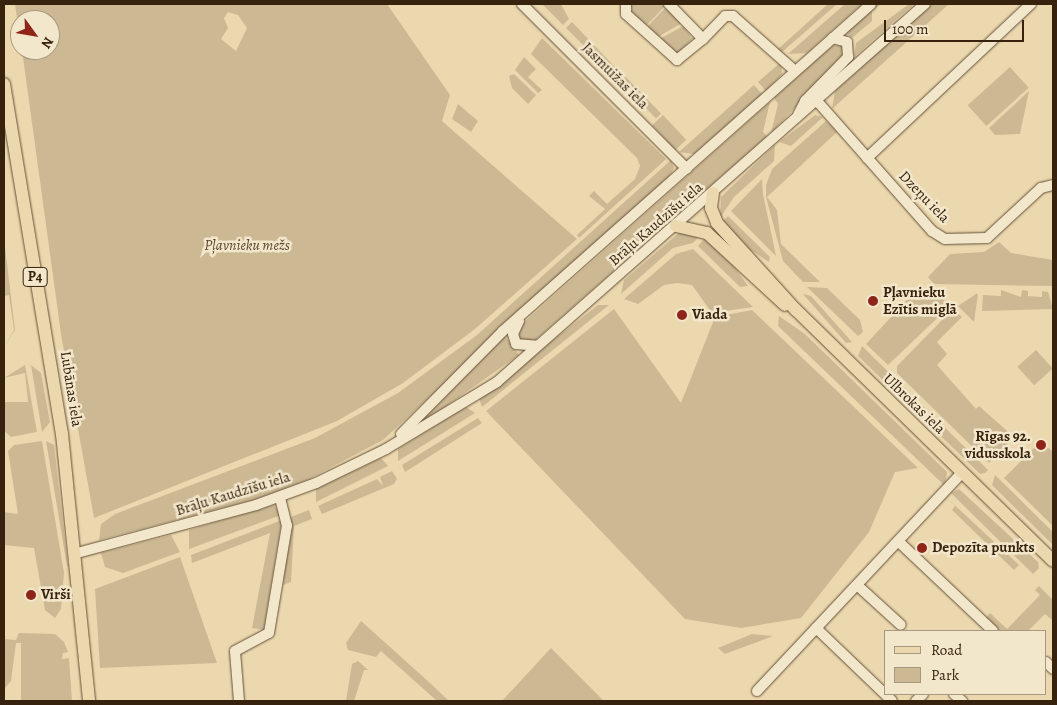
<!DOCTYPE html>
<html>
<head>
<meta charset="utf-8">
<style>
	body { margin:0 }
	#map { position:relative; width:1057px; height:705px; overflow:hidden; background:#ebd8af; font-family:Alegreya,serif }
	div>[style] { position:absolute }
	.green>* { inset:0; background:#ccb994; transform-origin:0 0 }
	.roads { filter:drop-shadow(0 0 1px #645036) drop-shadow(0 0 1px #645036) }
	.minor>* { height:10px; margin:-5px; padding:0 5px; transform-origin:5px; border-radius:5px; background:#f2e6cb }
	.major>* { height:12px; margin:-6px; padding:0 6px; transform-origin:6px; border-radius:6px; background:#ebd8af }
	.dots>* { width:14px; height:14px; translate:-50% -50%; box-sizing:border-box; border:2px solid #f2e6cb; border-radius:50% }
	span { translate:-50% -50%; white-space:nowrap; text-align:center; line-height:1.15; -webkit-text-stroke:5px #f2e6cb; paint-order:stroke }
	.shield-label span { padding:1px 4px; background:#f2e6cb; border:1px solid; border-radius:4px; -webkit-text-stroke-width:0 }
	.shield-label { font-size:14px; color:#37220e; font-weight:700 }
	.street-label { font-size:15px; color:#37220e }
	.park-label { font-size:15px; color:#5c4830; font-style:italic }
	.poi-label { font-size:15px; color:#37220e; font-weight:700 }
	.left { translate:0 -50%; text-align:left }
	.right { translate:-100% -50%; text-align:right }
	.frame { position:absolute; inset:0; border:5px solid #37220e; pointer-events:none }
	.legend { position:absolute; left:884px; top:630px; width:162px; height:65px; box-sizing:border-box; background:#f2e6cb; border:1px solid #a7987f; margin:0; padding:6px 9px; list-style:none; font-size:15px; color:#37220e }
	.legend li { display:flex; align-items:center; gap:10px; height:25px }
	.legend b { width:25px; border:1px solid #a7987f }
	.north { position:absolute; left:10px; top:10px; width:50px; height:50px; box-sizing:border-box; background:#f2e6cb; border:1px solid #a7987f; border-radius:50%; rotate:122deg; font-size:14px; font-weight:700; line-height:20px; text-align:center; color:#37220e }
	.north::after { content:''; display:block; margin:auto; width:18px; height:22px; background:#8f2418; clip-path:polygon(50% 0,100% 100%,50% 72%,0 100%) }
	.scale { position:absolute; left:884px; top:20px; width:140px; height:22px; box-sizing:border-box; border:2px solid #37220e; border-top:0; padding-left:6px; font-size:15px; line-height:18px; white-space:nowrap; color:#37220e; -webkit-text-stroke:4px #f2e6cb; paint-order:stroke }
</style>
</head>
<body>
<div id="map">
	<div class="green">
		<div style="clip-path:polygon(evenodd,15px 4px,387px 4px,450px 95px,442px 121px,577px 239px,475px 329px,403px 383px,337px 421px,94px 518px,61px 334px,22px 50px,50px 50px,50px 20px,20px 20px,20px 38px,15px 4px,228px 12px,238px 15px,247px 28px,236px 51px,221px 39px,228px 28px,224px 18px,228px 12px)"></div>
		<div style="clip-path:polygon(542px 4px,561px 4px,569px 19px,563px 25px)"></div>
		<div style="clip-path:polygon(631px 4px,663px 4px,665px 6px,645px 27px,632px 14px)"></div>
		<div style="clip-path:polygon(828px 4px,837px 4px,781px 53px,777px 50px)"></div>
		<div style="clip-path:polygon(845px 4px,862px 4px,807px 53px,788px 54px)"></div>
		<div style="clip-path:polygon(877px 4px,881px 4px,872px 11px,872px 21px,852px 38px,845px 32px)"></div>
		<div style="clip-path:polygon(909px 4px,914px 4px,854px 57px,856px 43px)"></div>
		<div style="clip-path:polygon(932px 4px,949px 4px,832px 109px,835px 91px)"></div>
		<div style="clip-path:polygon(666px 7px,682px 23px,656px 38px,646px 28px)"></div>
		<div style="clip-path:polygon(572px 22px,615px 67px,610px 72px,566px 28px)"></div>
		<div style="clip-path:polygon(683px 26px,692px 39px,677px 54px,658px 40px)"></div>
		<div style="clip-path:polygon(542px 38px,666px 159px,579px 238px,577px 235px,605px 209px,589px 196px,594px 191px,607px 204px,635px 179px,640px 166px,637px 158px,531px 54px)"></div>
		<div style="clip-path:polygon(833px 45px,842px 46px,846px 54px,771px 133px,778px 104px,774px 98px)"></div>
		<div style="clip-path:polygon(524px 57px,536px 69px,528px 77px,542px 90px,538px 93px,515px 70px)"></div>
		<div style="clip-path:polygon(781px 62px,782px 74px,766px 91px,758px 82px)"></div>
		<div style="left:1010px;top:67px;width:28px;height:57px;rotate:48deg"></div>
		<div style="left:618px;top:69px;width:62px;height:7px;rotate:46deg"></div>
		<div style="clip-path:polygon(514px 74px,536px 95px,528px 104px,512px 88px,509px 76px)"></div>
		<div style="clip-path:polygon(754px 85px,762px 94px,694px 154px,679px 152px)"></div>
		<div style="clip-path:polygon(1029px 91px,1020px 134px,995px 135px,989px 128px)"></div>
		<div style="clip-path:polygon(770px 102px,763px 132px,767px 136px,533px 342px,518px 338px,521px 325px)"></div>
		<div style="clip-path:polygon(458px 104px,478px 121px,471px 132px,452px 119px)"></div>
		<div style="left:663px;top:115px;width:34px;height:15px;rotate:47deg"></div>
		<div style="clip-path:polygon(815px 115px,823px 117px,791px 146px,779px 142px)"></div>
		<div style="clip-path:polygon(826px 121px,837px 132px,767px 197px,777px 210px,781px 244px,820px 282px,803px 282px,783px 261px,766px 197px,766px 185px,772px 169px)"></div>
		<div style="clip-path:polygon(775px 145px,774px 161px,734px 197px,720px 218px,721px 197px)"></div>
		<div style="clip-path:polygon(671px 160px,674px 168px,669px 177px,383px 440px,307px 480px,257px 499px,99px 540px,101px 524px,115px 514px,315px 438px,398px 393px,477px 335px)"></div>
		<div style="clip-path:polygon(762px 179px,763px 194px,776px 256px,731px 211px)"></div>
		<div style="clip-path:polygon(728px 216px,770px 257px,769px 262px,749px 249px,723px 221px)"></div>
		<div style="clip-path:polygon(680px 232px,701px 234px,693px 243px,673px 248px,621px 294px,624px 280px)"></div>
		<div style="clip-path:polygon(705px 238px,732px 263px,748px 286px,740px 287px,698px 246px)"></div>
		<div style="clip-path:polygon(4px 239px,15px 330px,4px 347px,14px 330px,9px 295px,4px 296px)"></div>
		<div style="clip-path:polygon(999px 242px,1011px 253px,1053px 260px,1053px 286px,934px 284px,928px 277px,950px 254px,984px 252px)"></div>
		<div style="clip-path:polygon(693px 249px,753px 307px,712px 313px,692px 285px,677px 283px,664px 285px,638px 304px,624px 299px,676px 254px)"></div>
		<div style="clip-path:polygon(807px 287px,827px 288px,860px 320px,863px 332px,858px 336px)"></div>
		<div style="clip-path:polygon(918px 288px,932px 288px,950px 306px,888px 365px,866px 344px)"></div>
		<div style="clip-path:polygon(1001px 290px,1021px 297px,1022px 290px,1028px 291px,1028px 296px,1042px 297px,1042px 291px,1048px 292px,1053px 309px,982px 311px,983px 295px,1001px 296px)"></div>
		<div style="clip-path:polygon(803px 294px,811px 296px,852px 342px,846px 343px)"></div>
		<div style="clip-path:polygon(976px 294px,978px 294px,974px 322px,958px 306px)"></div>
		<div style="clip-path:polygon(598px 305px,609px 305px,482px 407px,479px 398px)"></div>
		<div style="clip-path:polygon(614px 309px,681px 403px,715px 317px,752px 310px,918px 468px,895px 472px,869px 532px,801px 618px,741px 628px,685px 619px,486px 411px)"></div>
		<div style="clip-path:polygon(953px 309px,962px 317px,937px 342px,947px 354px,937px 365px,976px 409px,979px 406px,1014px 437px,989px 463px,897px 373px,897px 366px)"></div>
		<div style="clip-path:polygon(779px 316px,805px 334px,947px 472px,945px 486px,778px 326px)"></div>
		<div style="clip-path:polygon(505px 336px,519px 355px,412px 430px,468px 374px)"></div>
		<div style="clip-path:polygon(862px 346px,988px 470px,985px 473px,980px 474px,858px 356px)"></div>
		<div style="left:1036px;top:350px;width:25px;height:25px;rotate:48deg"></div>
		<div style="clip-path:polygon(25px 365px,37px 432px,11px 437px,4px 431px,4px 402px,28px 402px,25px 373px,4px 378px)"></div>
		<div style="clip-path:polygon(31px 365px,41px 373px,50px 422px,42px 432px)"></div>
		<div style="clip-path:polygon(466px 407px,475px 413px,398px 461px,398px 449px)"></div>
		<div style="clip-path:polygon(478px 418px,482px 423px,405px 472px,402px 465px)"></div>
		<div style="clip-path:polygon(42px 441px,64px 573px,61px 609px,55px 618px,45px 610px,34px 548px,4px 545px,4px 512px,18px 514px,8px 451px,14px 445px)"></div>
		<div style="clip-path:polygon(46px 441px,54px 445px,68px 566px,67px 566px)"></div>
		<div style="clip-path:polygon(1041px 441px,1053px 452px,1053px 526px,1004px 478px)"></div>
		<div style="clip-path:polygon(381px 458px,388px 466px,316px 502px,316px 489px)"></div>
		<div style="clip-path:polygon(392px 471px,397px 479px,394px 484px,322px 514px,318px 506px,377px 479px,383px 486px,380px 477px)"></div>
		<div style="clip-path:polygon(995px 475px,1053px 532px,1053px 545px,992px 485px)"></div>
		<div style="clip-path:polygon(959px 489px,1038px 562px,1039px 568px,1033px 574px,951px 493px)"></div>
		<div style="clip-path:polygon(947px 498px,1019px 565px,1014px 570px,952px 510px,955px 506px)"></div>
		<div style="clip-path:polygon(274px 505px,281px 515px,189px 549px,189px 530px)"></div>
		<div style="clip-path:polygon(309px 510px,312px 519px,294px 526px,291px 582px,283px 585px,291px 517px)"></div>
		<div style="clip-path:polygon(282px 520px,264px 630px,252px 628px,270px 533px,192px 563px,191px 555px)"></div>
		<div style="clip-path:polygon(171px 535px,180px 552px,123px 573px,105px 567px,101px 553px)"></div>
		<div style="clip-path:polygon(180px 557px,217px 663px,100px 668px,95px 589px)"></div>
		<div style="clip-path:polygon(1039px 586px,1053px 600px,1052px 620px,1045px 614px,1028px 631px,998px 631px,985px 619px,990px 613px,1007px 629px,1040px 595px,1035px 590px)"></div>
		<div style="clip-path:polygon(361px 621px,430px 683px,449px 701px,437px 701px,381px 651px,376px 657px,348px 650px,346px 643px)"></div>
		<div style="clip-path:polygon(19px 633px,55px 634px,64px 642px,68px 652px,63px 653px,62px 659px,69px 658px,72px 701px,21px 701px,21px 643px,16px 643px,11px 681px,4px 689px,4px 639px,16px 640px)"></div>
		<div style="clip-path:polygon(752px 634px,773px 636px,725px 654px,718px 648px)"></div>
		<div style="clip-path:polygon(551px 648px,604px 701px,502px 701px)"></div>
		<div style="clip-path:polygon(358px 661px,368px 670px,364px 670px,354px 701px,346px 701px,352px 664px)"></div>
	</div>
	<div class="roads">
		<div class="minor">
			<div style="left:522px;top:4px;width:233px;rotate:45deg"></div>
			<div style="left:626px;top:4px;width:10px;rotate:90deg"></div>
			<div style="left:626px;top:14px;width:69px;rotate:42deg"></div>
			<div style="left:677px;top:60px;width:33px;rotate:-39deg"></div>
			<div style="left:703px;top:39px;width:49px;rotate:-134.2deg"></div>
			<div style="left:703px;top:39px;width:32px;rotate:-46deg"></div>
			<div style="left:725px;top:16px;width:8px"></div>
			<div style="left:733px;top:16px;width:83px;rotate:41.6deg"></div>
			<div style="left:817px;top:101px;width:174px;rotate:48.5deg"></div>
			<div style="left:932px;top:231px;width:15px;rotate:32deg"></div>
			<div style="left:945px;top:239px;width:42px;rotate:-1.4deg"></div>
			<div style="left:987px;top:238px;width:74px;rotate:-42.8deg"></div>
			<div style="left:1041px;top:188px;width:12px;rotate:-14deg"></div>
			<div style="left:798px;top:115px;width:16px;rotate:-63deg"></div>
			<div style="left:805px;top:101px;width:62px;rotate:-45.7deg"></div>
			<div style="left:848px;top:57px;width:15px;rotate:-94deg"></div>
			<div style="left:847px;top:42px;width:15px;rotate:-164deg"></div>
			<div style="left:867px;top:158px;width:225px;rotate:-43.2deg"></div>
			<div style="left:519px;top:321px;width:14px;rotate:115deg"></div>
			<div style="left:513px;top:334px;width:10px;rotate:73deg"></div>
			<div style="left:516px;top:344px;width:21px;rotate:5deg"></div>
			<div style="left:401px;top:434px;width:145px;rotate:-45.3deg"></div>
			<div style="left:503px;top:331px;width:492px;rotate:-41.6deg"></div>
			<div style="left:899px;top:542px;width:129px;rotate:43.4deg"></div>
			<div style="left:77px;top:553px;width:185px;rotate:-15deg"></div>
			<div style="left:256px;top:505px;width:64px;rotate:-20.1deg"></div>
			<div style="left:316px;top:483px;width:78px;rotate:-25.9deg"></div>
			<div style="left:386px;top:449px;width:130px;rotate:-31.1deg"></div>
			<div style="left:497px;top:382px;width:571px;rotate:-41.45deg"></div>
			<div style="left:857px;top:585px;width:59px;rotate:42.3deg"></div>
			<div style="left:816px;top:628px;width:105px;rotate:43.8deg"></div>
			<div style="left:1046px;top:662px;width:10px;rotate:45deg"></div>
			<div style="left:757px;top:691px;width:299px;rotate:-46.8deg"></div>
			<div style="left:954px;top:694px;width:11px;rotate:41deg"></div>
			<div style="left:239px;top:701px;width:50px;rotate:-94.6deg"></div>
			<div style="left:235px;top:651px;width:38px;rotate:-28deg"></div>
			<div style="left:269px;top:633px;width:109px;rotate:-80.5deg"></div>
			<div style="left:287px;top:526px;width:30px;rotate:-104deg"></div>
			<div style="left:916px;top:701px;width:10px;rotate:-45deg"></div>
		</div>
		<div class="major">
			<div style="left:4px;top:84px;width:355px;rotate:80.6deg"></div>
			<div style="left:62px;top:434px;width:268px;rotate:84.2deg"></div>
			<div style="left:713px;top:193px;width:15px;rotate:98deg"></div>
			<div style="left:711px;top:208px;width:16px;rotate:68deg"></div>
			<div style="left:717px;top:223px;width:118px;rotate:47.8deg"></div>
			<div style="left:796px;top:310px;width:359px;rotate:44.3deg"></div>
			<div style="left:676px;top:226px;width:32px;rotate:13deg"></div>
			<div style="left:707px;top:233px;width:106px;rotate:42.7deg"></div>
		</div>
	</div>
	<div class="dots">
		<div style="left:873px;top:301px;background:#8f2418"></div>
		<div style="left:682px;top:315px;background:#8f2418"></div>
		<div style="left:1041px;top:445px;background:#8f2418"></div>
		<div style="left:922px;top:548px;background:#8f2418"></div>
		<div style="left:31px;top:595px;background:#8f2418"></div>
	</div>
	<div class="shield-label">
		<span style="left:35px;top:277px">P4</span>
	</div>
	<div class="street-label">
		<span style="left:615px;top:76px;rotate:45deg">Jasmuižas iela</span>
		<span style="left:924px;top:197px;rotate:46deg">Dzeņu iela</span>
		<span style="left:656px;top:224px;rotate:-41deg">Brāļu Kaudzīšu iela</span>
		<span style="left:71px;top:389px;rotate:81deg">Lubānas iela</span>
		<span style="left:914px;top:404px;rotate:44deg">Ulbrokas iela</span>
		<span style="left:233px;top:494px;rotate:-17deg">Brāļu Kaudzīšu iela</span>
	</div>
	<div class="park-label">
		<span style="left:247px;top:246px">Pļavnieku mežs</span>
	</div>
	<div class="poi-label">
		<span class="left" style="left:883px;top:301px">Pļavnieku<br>Ezītis miglā</span>
		<span class="left" style="left:692px;top:315px">Viada</span>
		<span class="right" style="left:1031px;top:445px">Rīgas 92.<br>vidusskola</span>
		<span class="left" style="left:932px;top:548px">Depozīta punkts</span>
		<span class="left" style="left:41px;top:595px">Virši</span>
	</div>
	<div class="frame"></div>
	<ul class="legend">
	<li><b style="height:6px;background:#ebd8af"></b>Road</li>
	<li><b style="height:14px;background:#ccb994"></b>Park</li>
	</ul>
	<div class="north">N</div>
	<div class="scale">100 m</div>
</div>
</body>
</html>
